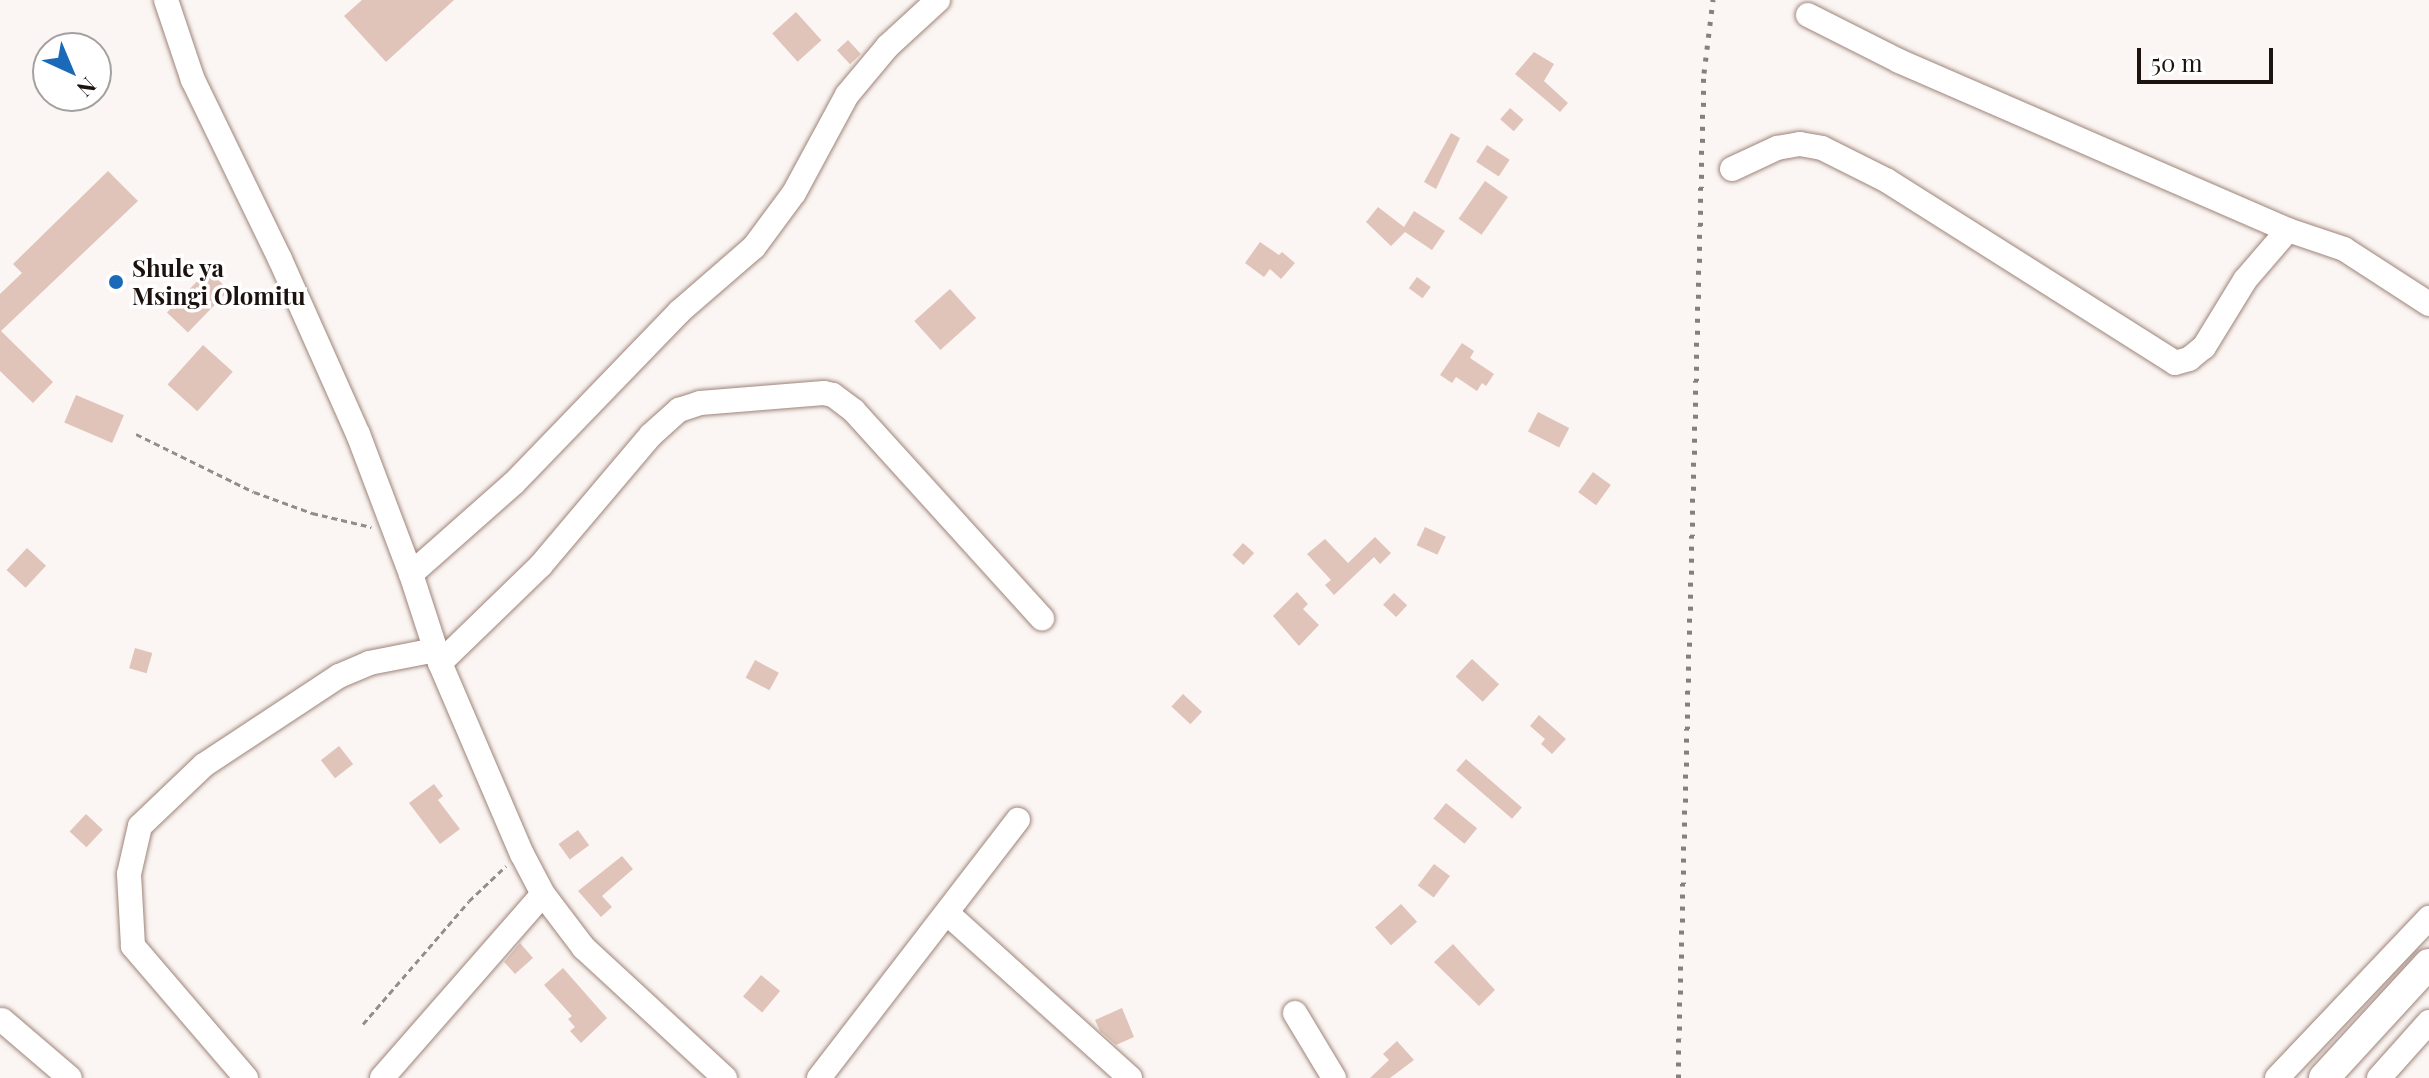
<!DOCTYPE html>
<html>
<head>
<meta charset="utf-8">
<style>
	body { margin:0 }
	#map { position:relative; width:2429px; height:1078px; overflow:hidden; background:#fbf5f3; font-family:"Playfair Display",serif }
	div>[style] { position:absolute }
	.building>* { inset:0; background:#e0c4b9; transform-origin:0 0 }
	.path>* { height:3px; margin-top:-1.5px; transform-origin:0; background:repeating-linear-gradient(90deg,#948c89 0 6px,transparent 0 10px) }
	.roads { filter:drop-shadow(0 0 2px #9e8479) drop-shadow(0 0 2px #9e8479) }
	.minor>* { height:24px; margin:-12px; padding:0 12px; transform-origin:12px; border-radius:12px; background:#fff }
	.major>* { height:30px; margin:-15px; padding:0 15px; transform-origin:15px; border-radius:15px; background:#fff }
	.rail>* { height:5px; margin-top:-2.5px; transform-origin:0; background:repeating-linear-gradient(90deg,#877f7c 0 4px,transparent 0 12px) }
	.dots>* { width:22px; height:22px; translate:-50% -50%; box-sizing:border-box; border:4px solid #fff; border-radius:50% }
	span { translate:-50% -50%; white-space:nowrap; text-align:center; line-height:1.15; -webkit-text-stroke:7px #fff; paint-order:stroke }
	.poi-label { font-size:24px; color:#1c120e; font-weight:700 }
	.left { translate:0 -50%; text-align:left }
	.north { position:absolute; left:32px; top:32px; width:80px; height:80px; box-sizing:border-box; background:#fff; border:2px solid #a4a09f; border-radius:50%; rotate:136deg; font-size:22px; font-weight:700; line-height:32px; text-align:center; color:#1c120e }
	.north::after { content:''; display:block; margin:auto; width:28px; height:36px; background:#1b6ab9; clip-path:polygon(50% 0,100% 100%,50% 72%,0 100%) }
	.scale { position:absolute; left:2137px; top:48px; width:136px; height:36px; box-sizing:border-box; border:4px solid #1c120e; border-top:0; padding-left:10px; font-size:24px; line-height:28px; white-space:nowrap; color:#1c120e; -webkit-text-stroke:6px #fff; paint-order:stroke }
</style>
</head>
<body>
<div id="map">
	<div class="building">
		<div style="clip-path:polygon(362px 0,454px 0,386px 62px,344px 16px)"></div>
		<div style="left:796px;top:12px;width:38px;height:32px;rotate:48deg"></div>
		<div style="left:848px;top:40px;width:19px;height:15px;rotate:47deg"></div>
		<div style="clip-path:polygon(1534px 52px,1554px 64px,1544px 81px,1568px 103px,1560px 112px,1515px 74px)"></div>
		<div style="left:1510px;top:108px;width:18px;height:15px;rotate:41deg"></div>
		<div style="clip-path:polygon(1451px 133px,1460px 138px,1436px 189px,1424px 182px)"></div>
		<div style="left:1487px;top:145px;width:27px;height:20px;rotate:33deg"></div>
		<div style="clip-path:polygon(108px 171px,138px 201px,1px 331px,53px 382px,33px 403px,0 371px,0 294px,22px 273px,13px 264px)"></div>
		<div style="left:1485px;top:181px;width:28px;height:46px;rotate:35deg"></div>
		<div style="clip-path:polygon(1378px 207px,1404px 227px,1414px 211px,1445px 231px,1432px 250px,1405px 232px,1391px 246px,1366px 222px)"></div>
		<div style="clip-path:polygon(1260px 242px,1279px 255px,1282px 252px,1295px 263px,1281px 279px,1270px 269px,1264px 277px,1245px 263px)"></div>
		<div style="left:208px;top:270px;width:29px;height:59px;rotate:44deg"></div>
		<div style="left:1417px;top:277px;width:17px;height:14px;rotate:36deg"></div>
		<div style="left:950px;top:289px;width:39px;height:48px;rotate:48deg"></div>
		<div style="clip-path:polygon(1462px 343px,1474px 351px,1470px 358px,1494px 374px,1486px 386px,1482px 383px,1477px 391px,1456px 377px,1452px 383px,1440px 375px)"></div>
		<div style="left:203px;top:345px;width:40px;height:53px;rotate:42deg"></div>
		<div style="left:76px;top:395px;width:52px;height:30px;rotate:23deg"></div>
		<div style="left:1538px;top:412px;width:35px;height:22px;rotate:27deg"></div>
		<div style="left:1593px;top:472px;width:22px;height:25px;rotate:36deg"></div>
		<div style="left:1425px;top:527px;width:23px;height:20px;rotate:25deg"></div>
		<div style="clip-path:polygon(1375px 537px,1391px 553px,1380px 564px,1374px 557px,1334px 595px,1325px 585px,1331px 580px,1307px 554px,1325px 539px,1348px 563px)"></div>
		<div style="left:1243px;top:543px;width:15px;height:16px;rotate:42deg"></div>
		<div style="left:27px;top:548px;width:26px;height:30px;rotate:43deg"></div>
		<div style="clip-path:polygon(1297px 592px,1308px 604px,1303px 609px,1319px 625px,1299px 646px,1273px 616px)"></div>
		<div style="left:1394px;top:593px;width:18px;height:16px;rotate:43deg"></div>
		<div style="left:135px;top:648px;width:18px;height:21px;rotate:16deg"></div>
		<div style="left:1472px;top:659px;width:37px;height:24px;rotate:43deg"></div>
		<div style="left:755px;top:660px;width:27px;height:20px;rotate:28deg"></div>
		<div style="left:1183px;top:694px;width:26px;height:17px;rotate:43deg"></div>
		<div style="clip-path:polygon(1539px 715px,1566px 739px,1552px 754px,1541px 744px,1545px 739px,1530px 726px)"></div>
		<div style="left:339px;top:746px;width:23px;height:23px;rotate:52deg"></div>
		<div style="left:1466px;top:759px;width:74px;height:15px;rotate:41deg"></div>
		<div style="clip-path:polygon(434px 784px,443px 796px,438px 800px,460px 829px,440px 844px,409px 803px)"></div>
		<div style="left:1446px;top:803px;width:40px;height:20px;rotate:39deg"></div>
		<div style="left:86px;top:814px;width:23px;height:24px;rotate:43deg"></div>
		<div style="left:578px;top:830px;width:19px;height:24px;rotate:54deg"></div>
		<div style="clip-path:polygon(622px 856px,633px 869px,602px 896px,612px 907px,601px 917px,578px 891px)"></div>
		<div style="left:1434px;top:864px;width:20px;height:27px;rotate:37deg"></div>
		<div style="left:1401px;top:904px;width:24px;height:35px;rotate:48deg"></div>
		<div style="clip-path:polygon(520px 943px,533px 958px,515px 974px,504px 962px)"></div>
		<div style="clip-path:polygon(1453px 944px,1495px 990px,1479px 1006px,1434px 962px)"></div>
		<div style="clip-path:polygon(563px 968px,607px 1018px,581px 1043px,570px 1031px,575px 1027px,568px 1019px,572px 1016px,544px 985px)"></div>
		<div style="left:761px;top:975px;width:25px;height:28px;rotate:40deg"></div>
		<div style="clip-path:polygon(1122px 1008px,1134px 1037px,1116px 1045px,1100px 1031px,1095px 1020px)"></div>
		<div style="clip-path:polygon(1397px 1041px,1414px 1060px,1390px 1078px,1370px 1078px,1389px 1060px,1383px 1054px)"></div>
	</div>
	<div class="path">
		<div style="left:136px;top:434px;width:131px;rotate:26.2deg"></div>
		<div style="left:254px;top:492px;width:62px;rotate:19.9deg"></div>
		<div style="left:312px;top:513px;width:61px;rotate:13.3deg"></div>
		<div style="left:363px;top:1024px;width:162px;rotate:-49.2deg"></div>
		<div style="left:469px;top:901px;width:51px;rotate:-43.4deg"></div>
	</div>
	<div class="roads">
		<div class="minor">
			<div style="left:166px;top:0;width:84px;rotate:71.4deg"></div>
			<div style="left:193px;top:80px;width:199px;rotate:64.1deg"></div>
			<div style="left:280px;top:259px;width:192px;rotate:66deg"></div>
			<div style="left:358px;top:434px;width:150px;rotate:69.3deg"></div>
			<div style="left:411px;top:574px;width:94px;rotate:72deg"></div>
			<div style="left:440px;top:663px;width:208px;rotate:66.8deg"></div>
			<div style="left:522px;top:854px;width:45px;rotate:62.3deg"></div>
			<div style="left:543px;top:894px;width:68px;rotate:52.8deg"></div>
			<div style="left:584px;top:948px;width:192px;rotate:42.7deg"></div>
			<div style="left:1808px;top:15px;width:102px;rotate:26.8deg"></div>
			<div style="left:1899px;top:61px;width:424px;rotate:23.5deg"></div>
			<div style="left:2288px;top:230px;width:59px;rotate:18.7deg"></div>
			<div style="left:2344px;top:249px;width:101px;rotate:32.9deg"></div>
			<div style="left:1732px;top:169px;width:50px;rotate:-25deg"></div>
			<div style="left:1777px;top:148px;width:23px;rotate:-10deg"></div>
			<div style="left:1800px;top:144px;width:22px;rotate:10deg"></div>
			<div style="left:1822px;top:148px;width:72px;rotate:26.6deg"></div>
			<div style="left:1886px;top:180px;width:342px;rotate:32.3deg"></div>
			<div style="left:2175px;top:363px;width:15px;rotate:-16deg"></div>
			<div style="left:2189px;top:359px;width:19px;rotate:-39deg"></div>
			<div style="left:2204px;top:347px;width:79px;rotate:-58.5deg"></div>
			<div style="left:2245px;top:280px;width:66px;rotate:-49.3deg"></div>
			<div style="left:411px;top:574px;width:137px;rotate:-41.5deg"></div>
			<div style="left:514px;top:483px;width:238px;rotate:-46deg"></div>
			<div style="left:679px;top:312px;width:99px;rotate:-40.9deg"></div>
			<div style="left:754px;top:247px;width:67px;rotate:-53.5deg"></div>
			<div style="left:794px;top:193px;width:111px;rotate:-61.6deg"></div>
			<div style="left:847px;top:95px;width:64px;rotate:-50.1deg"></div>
			<div style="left:888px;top:46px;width:68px;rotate:-42.6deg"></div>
			<div style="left:440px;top:663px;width:141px;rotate:-44.1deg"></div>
			<div style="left:541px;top:565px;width:170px;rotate:-49.8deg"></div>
			<div style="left:651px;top:435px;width:38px;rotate:-42deg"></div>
			<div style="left:679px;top:410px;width:22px;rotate:-18deg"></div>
			<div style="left:700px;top:403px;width:124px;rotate:-4.6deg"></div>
			<div style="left:824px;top:393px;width:9px;rotate:13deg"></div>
			<div style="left:833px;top:395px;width:26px;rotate:37deg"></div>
			<div style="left:854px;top:411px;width:280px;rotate:47.8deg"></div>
			<div style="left:948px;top:914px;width:245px;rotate:42deg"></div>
			<div style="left:1295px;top:1013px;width:76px;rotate:59deg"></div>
			<div style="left:2px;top:1020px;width:89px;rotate:40.5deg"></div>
			<div style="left:246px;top:1078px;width:174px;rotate:-130.6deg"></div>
			<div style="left:133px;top:946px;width:72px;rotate:-93.2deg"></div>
			<div style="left:129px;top:874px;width:49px;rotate:-77.1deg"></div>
			<div style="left:140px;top:826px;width:88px;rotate:-43.6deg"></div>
			<div style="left:204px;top:765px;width:162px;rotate:-33.4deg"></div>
			<div style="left:339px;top:676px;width:33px;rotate:-23deg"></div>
			<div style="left:369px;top:663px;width:67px;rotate:-11.1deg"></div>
			<div style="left:382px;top:1078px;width:244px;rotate:-48.8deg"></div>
			<div style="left:819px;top:1078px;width:326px;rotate:-52.4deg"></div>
			<div style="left:2277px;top:1078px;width:221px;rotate:-46.5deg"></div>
			<div style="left:2379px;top:1078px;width:75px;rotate:-48.2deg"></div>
		</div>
		<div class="major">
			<div style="left:2324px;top:1078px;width:155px;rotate:-47.4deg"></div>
		</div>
	</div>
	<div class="rail">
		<div style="left:1678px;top:1078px;width:1005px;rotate:-88.52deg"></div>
		<div style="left:1704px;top:73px;width:74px;rotate:-83deg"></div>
	</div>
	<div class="dots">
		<div style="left:116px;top:282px;background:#1b6ab9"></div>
	</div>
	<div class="poi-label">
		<span class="left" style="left:132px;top:282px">Shule ya<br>Msingi Olomitu</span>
	</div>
	<div class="north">N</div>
	<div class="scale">50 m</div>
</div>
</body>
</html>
